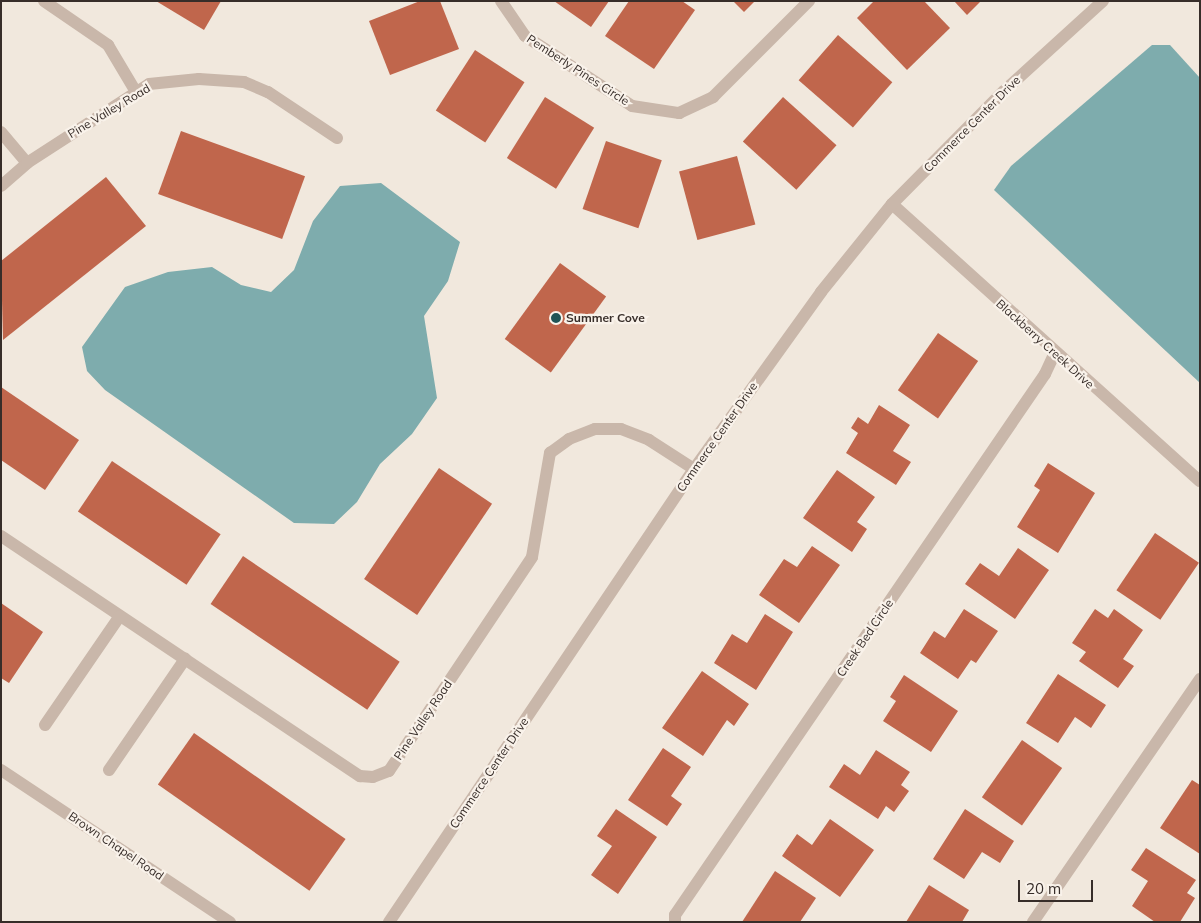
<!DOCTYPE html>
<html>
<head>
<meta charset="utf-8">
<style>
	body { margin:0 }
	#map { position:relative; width:1201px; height:923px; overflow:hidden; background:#f1e8dd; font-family:Mulish,sans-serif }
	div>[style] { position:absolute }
	.water>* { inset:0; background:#7eacad }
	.building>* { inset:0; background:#c0664c; transform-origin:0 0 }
	.minor>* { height:12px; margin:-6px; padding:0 6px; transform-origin:6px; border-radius:6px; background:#c9b7aa }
	.dots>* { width:14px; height:14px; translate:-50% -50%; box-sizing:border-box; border:2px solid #f9f2ea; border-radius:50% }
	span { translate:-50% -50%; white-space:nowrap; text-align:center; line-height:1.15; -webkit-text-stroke:4.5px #f9f2ea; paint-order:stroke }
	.street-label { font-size:12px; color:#372d29 }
	.poi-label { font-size:12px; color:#372d29; font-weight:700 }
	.left { translate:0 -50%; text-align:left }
	.frame { position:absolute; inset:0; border:2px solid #372d29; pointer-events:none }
	.scale { position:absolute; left:1018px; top:880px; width:75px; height:22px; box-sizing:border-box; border:2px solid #372d29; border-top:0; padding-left:6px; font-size:15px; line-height:18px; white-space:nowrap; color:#372d29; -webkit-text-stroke:4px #f9f2ea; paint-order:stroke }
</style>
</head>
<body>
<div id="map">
	<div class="water">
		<div style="clip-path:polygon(1152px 45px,1170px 45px,1200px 78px,1200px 383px,994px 190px,1011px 166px)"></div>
		<div style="clip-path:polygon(381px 183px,460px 242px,448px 281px,424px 316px,437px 398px,412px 434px,380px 464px,357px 502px,334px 524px,294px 523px,105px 390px,87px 371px,82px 347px,125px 287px,168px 272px,212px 267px,241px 285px,271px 292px,294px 270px,313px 221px,340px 186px)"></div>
	</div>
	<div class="building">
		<div style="clip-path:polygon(156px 1px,221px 1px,204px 30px)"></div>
		<div style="clip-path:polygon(420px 1px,440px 1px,459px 49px,390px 75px,369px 21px)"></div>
		<div style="clip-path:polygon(554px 1px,609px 1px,591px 27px)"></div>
		<div style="clip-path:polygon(629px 1px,682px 1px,695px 10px,654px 69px,605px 36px)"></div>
		<div style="clip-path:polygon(733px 1px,755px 1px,744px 12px)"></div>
		<div style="clip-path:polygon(874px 1px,924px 1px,950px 28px,907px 70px,857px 18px)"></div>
		<div style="clip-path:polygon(954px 1px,981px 1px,967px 15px)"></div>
		<div style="left:838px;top:35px;width:72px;height:60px;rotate:41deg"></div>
		<div style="left:475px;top:50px;width:59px;height:72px;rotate:33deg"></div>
		<div style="left:545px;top:97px;width:58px;height:72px;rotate:32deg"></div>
		<div style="left:783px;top:97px;width:72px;height:60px;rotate:42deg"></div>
		<div style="left:181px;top:131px;width:132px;height:67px;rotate:20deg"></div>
		<div style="left:606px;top:141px;width:59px;height:72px;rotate:19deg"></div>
		<div style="left:737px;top:156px;width:71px;height:60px;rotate:75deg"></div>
		<div style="clip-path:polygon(106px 177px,146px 226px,3px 340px,1px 261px)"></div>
		<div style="left:560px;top:263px;width:57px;height:94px;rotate:36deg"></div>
		<div style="left:938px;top:333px;width:49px;height:70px;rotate:35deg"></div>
		<div style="clip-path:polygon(1px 387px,79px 440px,45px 490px,1px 460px)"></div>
		<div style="clip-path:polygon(879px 405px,910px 425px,893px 451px,911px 462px,896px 485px,846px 453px,858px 433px,851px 428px,858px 417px,868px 424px)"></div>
		<div style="left:112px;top:461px;width:131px;height:61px;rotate:34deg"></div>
		<div style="clip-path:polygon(1048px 463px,1095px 493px,1058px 553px,1017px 527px,1040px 490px,1034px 486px)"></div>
		<div style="left:439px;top:468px;width:64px;height:134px;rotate:34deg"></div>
		<div style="clip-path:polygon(837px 470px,875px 497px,857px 522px,867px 529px,852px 552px,803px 518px)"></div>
		<div style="left:1155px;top:533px;width:53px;height:69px;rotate:34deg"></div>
		<div style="clip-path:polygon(812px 546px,840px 565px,799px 623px,759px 595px,784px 559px,797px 567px)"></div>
		<div style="clip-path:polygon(1018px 548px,1049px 570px,1015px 619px,965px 584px,980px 563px,999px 576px)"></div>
		<div style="left:243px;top:556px;width:189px;height:58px;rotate:34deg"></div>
		<div style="clip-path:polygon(1px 603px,43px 632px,9px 683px,1px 678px)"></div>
		<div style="clip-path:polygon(964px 609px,998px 631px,976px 663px,971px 660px,958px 679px,920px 653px,934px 631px,945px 638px)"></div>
		<div style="clip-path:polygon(1095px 609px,1108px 618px,1114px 609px,1143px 630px,1123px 659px,1134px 666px,1118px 688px,1079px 661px,1086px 652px,1072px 643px)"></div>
		<div style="clip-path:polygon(765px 614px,793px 632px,756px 690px,714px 663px,732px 634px,747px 643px)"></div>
		<div style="clip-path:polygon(702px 671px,749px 704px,734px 726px,727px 720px,703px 756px,662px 728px)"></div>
		<div style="clip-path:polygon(1058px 674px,1106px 705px,1091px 728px,1075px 717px,1058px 743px,1026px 723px)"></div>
		<div style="clip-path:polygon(904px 675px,958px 711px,931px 752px,883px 721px,896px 701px,890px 697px)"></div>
		<div style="left:194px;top:733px;width:185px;height:63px;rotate:35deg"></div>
		<div style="left:1022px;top:740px;width:49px;height:70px;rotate:35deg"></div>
		<div style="clip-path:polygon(663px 748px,691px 767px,671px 796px,682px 804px,667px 826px,628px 800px)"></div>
		<div style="clip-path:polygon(876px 750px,910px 772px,901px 785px,909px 791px,894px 812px,886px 806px,878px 819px,829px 787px,844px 764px,860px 775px)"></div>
		<div style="clip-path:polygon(1192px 780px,1200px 785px,1200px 854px,1160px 828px)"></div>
		<div style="clip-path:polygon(616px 809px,657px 837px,618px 894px,591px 875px,612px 846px,597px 836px)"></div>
		<div style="clip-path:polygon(965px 809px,1014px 841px,1000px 863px,982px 852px,964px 879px,933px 859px)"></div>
		<div style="clip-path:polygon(830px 819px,874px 850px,840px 897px,782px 856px,797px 834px,812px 845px)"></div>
		<div style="clip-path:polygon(1146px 848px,1196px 880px,1187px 893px,1195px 898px,1180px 922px,1155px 922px,1132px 906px,1148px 881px,1131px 870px)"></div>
		<div style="clip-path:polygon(775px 871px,816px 898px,800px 922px,742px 922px)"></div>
		<div style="clip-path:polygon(929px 885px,969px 910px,962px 922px,906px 922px)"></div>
	</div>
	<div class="minor">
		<div style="left:44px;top:1px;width:78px;rotate:34.5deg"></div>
		<div style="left:108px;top:45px;width:55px;rotate:59.2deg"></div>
		<div style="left:501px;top:1px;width:42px;rotate:55.6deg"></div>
		<div style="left:525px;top:36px;width:128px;rotate:33.2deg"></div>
		<div style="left:632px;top:106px;width:48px;rotate:8.5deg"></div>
		<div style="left:679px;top:113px;width:38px;rotate:-25deg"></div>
		<div style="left:713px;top:97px;width:136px;rotate:-45deg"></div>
		<div style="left:1px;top:132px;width:40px;rotate:50deg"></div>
		<div style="left:1px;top:186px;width:35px;rotate:-41deg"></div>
		<div style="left:27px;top:163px;width:145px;rotate:-32.9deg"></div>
		<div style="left:149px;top:84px;width:50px;rotate:-5.7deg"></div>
		<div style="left:199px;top:79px;width:45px;rotate:3.8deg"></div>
		<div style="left:244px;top:82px;width:26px;rotate:23deg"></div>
		<div style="left:268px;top:92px;width:83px;rotate:33.7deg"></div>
		<div style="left:892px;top:204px;width:414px;rotate:42deg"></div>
		<div style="left:1px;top:536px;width:432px;rotate:33.8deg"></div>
		<div style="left:360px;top:776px;width:13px;rotate:4deg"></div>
		<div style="left:373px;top:777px;width:17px;rotate:-21deg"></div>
		<div style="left:389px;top:771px;width:257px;rotate:-56.2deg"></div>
		<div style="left:532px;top:557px;width:106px;rotate:-80.2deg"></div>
		<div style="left:550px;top:453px;width:24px;rotate:-36deg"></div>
		<div style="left:569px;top:439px;width:28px;rotate:-21deg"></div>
		<div style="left:595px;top:429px;width:26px"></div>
		<div style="left:621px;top:429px;width:30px;rotate:21deg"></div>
		<div style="left:649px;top:440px;width:54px;rotate:32.8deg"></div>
		<div style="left:45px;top:725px;width:132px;rotate:-55.5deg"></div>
		<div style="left:1px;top:770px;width:275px;rotate:33.6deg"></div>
		<div style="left:109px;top:770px;width:135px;rotate:-55.6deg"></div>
		<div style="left:389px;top:922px;width:546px;rotate:-56.05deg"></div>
		<div style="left:694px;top:469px;width:218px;rotate:-54.3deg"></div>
		<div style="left:821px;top:292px;width:113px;rotate:-51.1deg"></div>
		<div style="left:892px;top:204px;width:159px;rotate:-45.3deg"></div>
		<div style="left:1004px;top:91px;width:134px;rotate:-42.3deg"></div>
		<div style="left:675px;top:922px;width:7px;rotate:-90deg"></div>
		<div style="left:675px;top:915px;width:655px;rotate:-55.63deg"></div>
		<div style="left:1045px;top:374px;width:23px;rotate:-65deg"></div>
		<div style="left:1033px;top:922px;width:295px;rotate:-55.5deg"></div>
	</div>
	<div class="dots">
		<div style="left:556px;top:318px;background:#205456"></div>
	</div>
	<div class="street-label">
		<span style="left:578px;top:70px;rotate:33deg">Pemberly Pines Circle</span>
		<span style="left:109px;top:111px;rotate:-31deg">Pine Valley Road</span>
		<span style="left:972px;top:124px;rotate:-45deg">Commerce Center Drive</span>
		<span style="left:1045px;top:344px;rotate:42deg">Blackberry Creek Drive</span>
		<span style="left:717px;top:437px;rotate:-55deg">Commerce Center Drive</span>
		<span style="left:865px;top:638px;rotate:-56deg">Creek Bed Circle</span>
		<span style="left:423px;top:720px;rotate:-56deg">Pine Valley Road</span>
		<span style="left:489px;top:773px;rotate:-56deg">Commerce Center Drive</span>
		<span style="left:116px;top:846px;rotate:34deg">Brown Chapel Road</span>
	</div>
	<div class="poi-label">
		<span class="left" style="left:566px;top:318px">Summer Cove</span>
	</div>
	<div class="frame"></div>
	<div class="scale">20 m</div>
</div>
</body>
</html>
